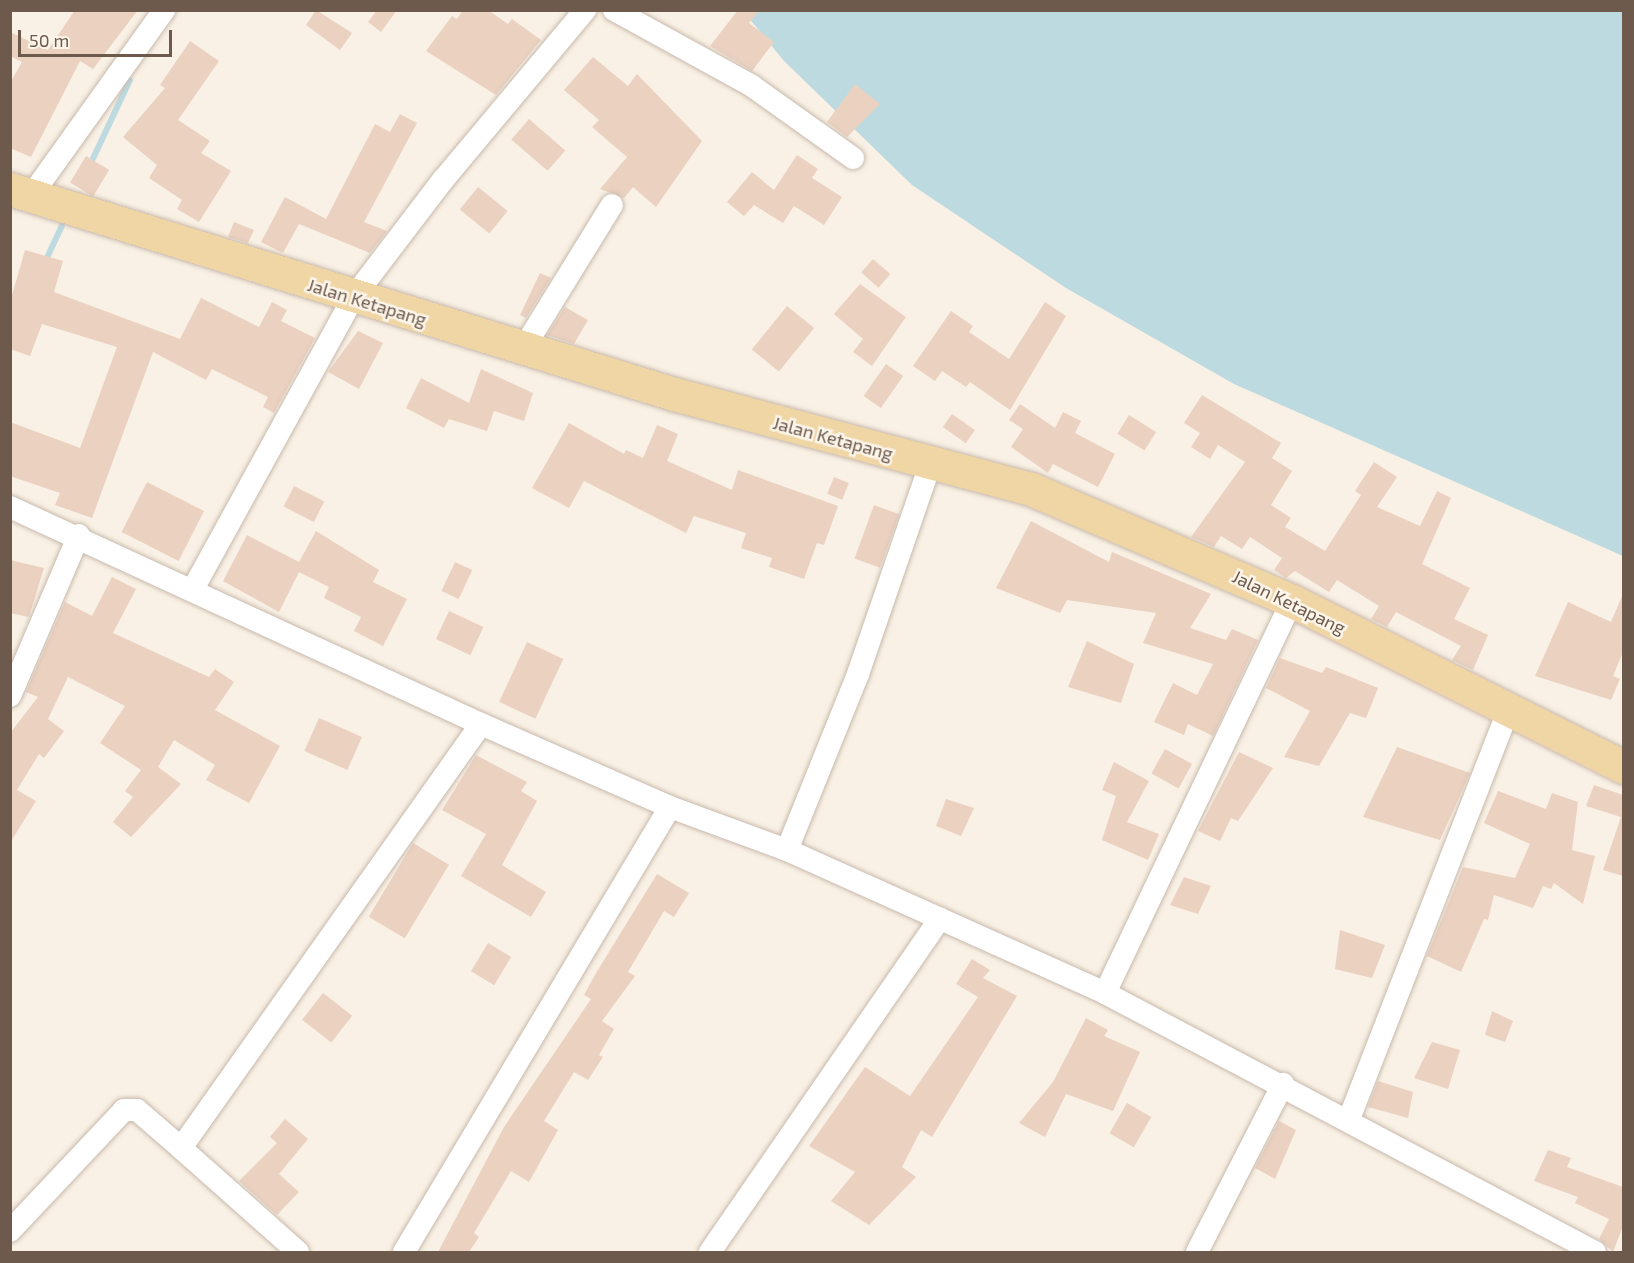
<!DOCTYPE html>
<html>
<head>
<meta charset="utf-8">
<style>
	body { margin:0 }
	#map { position:relative; width:1634px; height:1263px; overflow:hidden; background:#f9f1e5; font-family:"Exo 2",sans-serif }
	div>[style] { position:absolute }
	.water>* { inset:0; background:#bcdae0 }
	.stream>* { height:6px; margin:-3px; padding:0 3px; transform-origin:3px; border-radius:3px; background:#bcdae0 }
	.building>* { inset:0; background:#ebd1c0; transform-origin:0 0 }
	.roads { filter:drop-shadow(0 0 2px #c8b9ac) drop-shadow(0 0 2px #c8b9ac) }
	.street>* { height:22px; margin:-11px; padding:0 11px; transform-origin:11px; border-radius:11px; background:#fff }
	.primary>* { height:33px; margin:-16.5px; padding:0 16.5px; transform-origin:16.5px; border-radius:16.5px; background:#f0d5a5 }
	span { translate:-50% -50%; white-space:nowrap; text-align:center; line-height:1.15; -webkit-text-stroke:5px #fcf5ea; paint-order:stroke }
	.street-label { font-size:18px; color:#6e594d }
	.frame { position:absolute; inset:0; border:12px solid #6e594d; pointer-events:none }
	.scale { position:absolute; left:18px; top:30px; width:154px; height:27px; box-sizing:border-box; border:3px solid #6e594d; border-top:0; padding-left:8px; font-size:18px; line-height:21px; white-space:nowrap; color:#6e594d; -webkit-text-stroke:4px #fcf5ea; paint-order:stroke }
</style>
</head>
<body>
<div id="map">
	<div class="water">
		<div style="clip-path:polygon(743px 11px,1623px 11px,1623px 556px,1234px 384px,1066px 288px,912px 185px,784px 61px)"></div>
	</div>
	<div class="stream">
		<div style="left:89px;top:167px;width:96px;rotate:-64.8deg"></div>
		<div style="left:45px;top:262px;width:40px;rotate:-65deg"></div>
	</div>
	<div class="building">
		<div style="clip-path:polygon(75px 10px,138px 10px,93px 69px,80px 61px,31px 157px,10px 148px,10px 83px,22px 62px,10px 56px,10px 32px,48px 50px)"></div>
		<div style="clip-path:polygon(316px 10px,352px 33px,340px 50px,306px 25px)"></div>
		<div style="clip-path:polygon(377px 10px,397px 10px,381px 32px,368px 22px)"></div>
		<div style="clip-path:polygon(463px 10px,488px 10px,508px 24px,512px 19px,541px 40px,496px 95px,426px 51px,452px 16px,457px 19px)"></div>
		<div style="clip-path:polygon(738px 10px,760px 10px,749px 23px,774px 42px,752px 71px,710px 46px)"></div>
		<div style="clip-path:polygon(190px 41px,219px 61px,178px 120px,210px 141px,201px 153px,231px 171px,199px 222px,177px 209px,182px 200px,149px 178px,157px 165px,123px 137px,165px 88px,160px 85px)"></div>
		<div style="clip-path:polygon(593px 57px,628px 86px,637px 74px,702px 141px,656px 207px,633px 187px,624px 198px,600px 189px,627px 157px,592px 127px,599px 120px,564px 90px)"></div>
		<div style="clip-path:polygon(855px 84px,880px 104px,847px 137px,827px 122px)"></div>
		<div style="clip-path:polygon(400px 114px,417px 123px,364px 222px,387px 231px,370px 253px,299px 224px,283px 253px,261px 242px,285px 197px,326px 219px,375px 124px,390px 132px)"></div>
		<div style="left:529px;top:119px;width:48px;height:27px;rotate:41deg"></div>
		<div style="clip-path:polygon(797px 155px,818px 169px,812px 178px,842px 197px,824px 225px,794px 206px,783px 223px,754px 205px,744px 216px,727px 202px,752px 172px,774px 190px)"></div>
		<div style="left:86px;top:156px;width:27px;height:31px;rotate:31deg"></div>
		<div style="left:478px;top:187px;width:38px;height:29px;rotate:39deg"></div>
		<div style="clip-path:polygon(234px 222px,254px 230px,248px 243px,228px 237px)"></div>
		<div style="clip-path:polygon(25px 250px,63px 261px,54px 292px,180px 339px,201px 298px,259px 327px,272px 302px,287px 310px,281px 321px,315px 338px,274px 413px,263px 407px,268px 397px,212px 369px,206px 380px,153px 352px,92px 518px,55px 505px,60px 493px,10px 476px,10px 422px,80px 448px,117px 347px,42px 324px,30px 356px,10px 349px,10px 302px)"></div>
		<div style="left:873px;top:259px;width:23px;height:18px;rotate:41deg"></div>
		<div style="clip-path:polygon(540px 273px,551px 278px,526px 318px,520px 315px)"></div>
		<div style="clip-path:polygon(860px 284px,906px 317px,872px 366px,853px 352px,863px 339px,834px 314px)"></div>
		<div style="clip-path:polygon(1045px 302px,1066px 316px,1010px 410px,970px 382px,966px 387px,942px 371px,935px 381px,913px 366px,951px 311px,973px 326px,969px 332px,1009px 359px)"></div>
		<div style="left:787px;top:306px;width:35px;height:56px;rotate:39deg"></div>
		<div style="clip-path:polygon(565px 307px,588px 320px,574px 344px,547px 335px)"></div>
		<div style="clip-path:polygon(358px 331px,383px 343px,359px 389px,328px 372px)"></div>
		<div style="left:886px;top:364px;width:21px;height:39px;rotate:35deg"></div>
		<div style="clip-path:polygon(481px 369px,533px 393px,524px 421px,494px 411px,487px 431px,449px 419px,444px 428px,406px 408px,421px 378px,469px 403px)"></div>
		<div style="clip-path:polygon(1202px 395px,1281px 443px,1272px 458px,1292px 471px,1271px 505px,1291px 518px,1285px 527px,1325px 551px,1361px 495px,1355px 491px,1374px 462px,1397px 477px,1377px 507px,1420px 526px,1437px 491px,1451px 498px,1422px 564px,1470px 588px,1454px 619px,1488px 635px,1473px 670px,1452px 660px,1461px 646px,1396px 612px,1387px 627px,1371px 619px,1379px 606px,1337px 580px,1329px 592px,1295px 571px,1286px 578px,1274px 570px,1282px 558px,1250px 537px,1242px 549px,1221px 536px,1214px 547px,1191px 537px,1245px 462px,1218px 445px,1210px 459px,1191px 447px,1200px 433px,1184px 423px)"></div>
		<div style="clip-path:polygon(1020px 404px,1055px 428px,1063px 412px,1081px 421px,1075px 433px,1115px 454px,1098px 487px,1053px 464px,1048px 473px,1011px 447px,1023px 429px,1009px 420px)"></div>
		<div style="left:952px;top:414px;width:28px;height:16px;rotate:35deg"></div>
		<div style="left:1129px;top:415px;width:32px;height:22px;rotate:32deg"></div>
		<div style="clip-path:polygon(569px 423px,624px 454px,626px 450px,643px 458px,657px 425px,678px 434px,667px 461px,732px 490px,738px 470px,838px 506px,824px 545px,817px 543px,804px 579px,769px 567px,772px 558px,741px 548px,746px 533px,694px 516px,686px 533px,584px 481px,569px 508px,532px 488px)"></div>
		<div style="left:834px;top:477px;width:16px;height:18px;rotate:22deg"></div>
		<div style="left:147px;top:482px;width:64px;height:56px;rotate:27deg"></div>
		<div style="left:294px;top:486px;width:34px;height:23px;rotate:27deg"></div>
		<div style="left:874px;top:505px;width:27px;height:57px;rotate:20deg"></div>
		<div style="clip-path:polygon(1031px 521px,1109px 562px,1112px 552px,1211px 594px,1190px 628px,1226px 640px,1232px 629px,1258px 640px,1213px 736px,1188px 724px,1184px 735px,1154px 722px,1173px 683px,1197px 695px,1213px 664px,1143px 643px,1156px 613px,1067px 600px,1060px 613px,996px 588px)"></div>
		<div style="clip-path:polygon(316px 531px,379px 570px,373px 582px,407px 599px,383px 646px,354px 631px,361px 617px,324px 598px,329px 587px,299px 572px,279px 612px,223px 581px,247px 535px,299px 562px)"></div>
		<div style="clip-path:polygon(10px 560px,44px 568px,29px 617px,10px 613px)"></div>
		<div style="left:455px;top:562px;width:19px;height:32px;rotate:25deg"></div>
		<div style="clip-path:polygon(112px 577px,136px 589px,113px 633px,209px 677px,215px 669px,234px 682px,215px 710px,280px 746px,249px 803px,206px 780px,215px 765px,174px 740px,158px 767px,181px 784px,131px 837px,113px 822px,133px 797px,125px 791px,141px 770px,100px 743px,125px 706px,68px 677px,48px 719px,64px 731px,44px 758px,39px 754px,17px 790px,36px 801px,10px 843px,11px 732px,38px 697px,26px 692px,65px 602px,92px 616px)"></div>
		<div style="clip-path:polygon(1623px 594px,1623px 652px,1613px 676px,1620px 679px,1611px 700px,1535px 676px,1568px 602px,1611px 622px)"></div>
		<div style="left:449px;top:611px;width:38px;height:31px;rotate:25deg"></div>
		<div style="clip-path:polygon(1087px 641px,1134px 664px,1121px 703px,1068px 687px)"></div>
		<div style="left:527px;top:642px;width:40px;height:66px;rotate:25deg"></div>
		<div style="clip-path:polygon(1280px 658px,1322px 673px,1326px 667px,1378px 688px,1366px 718px,1350px 713px,1319px 766px,1284px 757px,1310px 711px,1266px 688px)"></div>
		<div style="left:319px;top:718px;width:47px;height:36px;rotate:24deg"></div>
		<div style="clip-path:polygon(1397px 747px,1470px 773px,1440px 840px,1363px 817px)"></div>
		<div style="left:1165px;top:749px;width:31px;height:28px;rotate:29deg"></div>
		<div style="clip-path:polygon(1239px 752px,1273px 768px,1238px 821px,1231px 818px,1220px 841px,1198px 831px)"></div>
		<div style="clip-path:polygon(476px 755px,527px 782px,521px 791px,537px 801px,502px 865px,546px 892px,531px 917px,461px 876px,486px 834px,442px 810px)"></div>
		<div style="clip-path:polygon(1114px 762px,1149px 781px,1127px 822px,1159px 834px,1148px 860px,1102px 840px,1116px 796px,1102px 790px)"></div>
		<div style="clip-path:polygon(1594px 785px,1623px 795px,1623px 876px,1603px 870px,1621px 817px,1586px 806px)"></div>
		<div style="clip-path:polygon(1498px 791px,1546px 809px,1552px 793px,1578px 802px,1572px 850px,1595px 856px,1583px 904px,1554px 883px,1551px 889px,1543px 886px,1533px 908px,1494px 895px,1488px 920px,1484px 919px,1461px 972px,1427px 956px,1463px 867px,1515px 878px,1530px 844px,1484px 823px)"></div>
		<div style="clip-path:polygon(946px 799px,974px 808px,961px 836px,936px 826px)"></div>
		<div style="left:413px;top:843px;width:42px;height:86px;rotate:31deg"></div>
		<div style="clip-path:polygon(657px 874px,689px 893px,674px 917px,664px 911px,628px 972px,635px 976px,602px 1021px,614px 1029px,599px 1055px,603px 1057px,588px 1080px,574px 1072px,544px 1121px,558px 1130px,529px 1182px,511px 1171px,474px 1233px,479px 1237px,469px 1252px,438px 1252px,504px 1127px,591px 999px,584px 995px,596px 973px)"></div>
		<div style="clip-path:polygon(1184px 877px,1211px 886px,1198px 914px,1170px 905px)"></div>
		<div style="clip-path:polygon(1340px 930px,1385px 945px,1372px 978px,1335px 969px)"></div>
		<div style="left:488px;top:943px;width:27px;height:33px;rotate:31deg"></div>
		<div style="clip-path:polygon(972px 959px,990px 970px,983px 978px,1017px 996px,932px 1137px,921px 1130px,902px 1167px,916px 1177px,869px 1225px,831px 1201px,855px 1172px,809px 1146px,865px 1067px,910px 1096px,978px 997px,956px 984px)"></div>
		<div style="left:323px;top:993px;width:37px;height:34px;rotate:38deg"></div>
		<div style="clip-path:polygon(1492px 1011px,1513px 1021px,1505px 1042px,1485px 1035px)"></div>
		<div style="clip-path:polygon(1086px 1018px,1108px 1030px,1104px 1036px,1140px 1052px,1113px 1111px,1066px 1094px,1045px 1137px,1019px 1123px,1053px 1082px)"></div>
		<div style="clip-path:polygon(1432px 1042px,1460px 1050px,1448px 1089px,1414px 1078px)"></div>
		<div style="clip-path:polygon(1378px 1081px,1413px 1092px,1408px 1118px,1368px 1107px)"></div>
		<div style="left:1127px;top:1103px;width:28px;height:35px;rotate:30deg"></div>
		<div style="clip-path:polygon(285px 1119px,308px 1139px,279px 1174px,299px 1192px,277px 1215px,239px 1181px,277px 1143px,270px 1137px)"></div>
		<div style="clip-path:polygon(1279px 1121px,1296px 1130px,1275px 1179px,1255px 1168px)"></div>
		<div style="clip-path:polygon(1548px 1150px,1571px 1158px,1567px 1167px,1623px 1187px,1623px 1226px,1613px 1252px,1599px 1239px,1609px 1219px,1575px 1203px,1578px 1197px,1534px 1181px)"></div>
	</div>
	<div class="roads">
		<div class="street">
			<div style="left:614px;top:10px;width:158px;rotate:28.8deg"></div>
			<div style="left:752px;top:86px;width:124px;rotate:35.5deg"></div>
			<div style="left:31px;top:196px;width:229px;rotate:-54.4deg"></div>
			<div style="left:523px;top:349px;width:169px;rotate:-58.3deg"></div>
			<div style="left:10px;top:507px;width:519px;rotate:24.74deg"></div>
			<div style="left:481px;top:724px;width:206px;rotate:23.7deg"></div>
			<div style="left:670px;top:807px;width:125px;rotate:20.2deg"></div>
			<div style="left:787px;top:850px;width:349px;rotate:24.2deg"></div>
			<div style="left:1105px;top:993px;width:554px;rotate:27.86deg"></div>
			<div style="left:193px;top:589px;width:332px;rotate:-61.2deg"></div>
			<div style="left:353px;top:298px;width:148px;rotate:-52.7deg"></div>
			<div style="left:443px;top:180px;width:222px;rotate:-50.1deg"></div>
			<div style="left:10px;top:696px;width:175px;rotate:-66.8deg"></div>
			<div style="left:787px;top:850px;width:190px;rotate:-68deg"></div>
			<div style="left:858px;top:674px;width:221px;rotate:-71deg"></div>
			<div style="left:1105px;top:993px;width:434px;rotate:-64.5deg"></div>
			<div style="left:1349px;top:1119px;width:440px;rotate:-68.7deg"></div>
			<div style="left:10px;top:1231px;width:166px;rotate:-46.7deg"></div>
			<div style="left:124px;top:1110px;width:13px"></div>
			<div style="left:137px;top:1110px;width:58px;rotate:40.8deg"></div>
			<div style="left:298px;top:1252px;width:157px;rotate:-138.4deg"></div>
			<div style="left:181px;top:1148px;width:519px;rotate:-54.72deg"></div>
			<div style="left:404px;top:1252px;width:518px;rotate:-59.13deg"></div>
			<div style="left:710px;top:1252px;width:405px;rotate:-55.4deg"></div>
			<div style="left:1197px;top:1252px;width:189px;rotate:-62.9deg"></div>
		</div>
		<div class="primary">
			<div style="left:10px;top:189px;width:695px;rotate:17.16deg"></div>
			<div style="left:674px;top:394px;width:369px;rotate:14.9deg"></div>
			<div style="left:1031px;top:489px;width:284px;rotate:23.2deg"></div>
			<div style="left:1292px;top:601px;width:371px;rotate:26.6deg"></div>
		</div>
	</div>
	<div class="street-label">
		<span style="left:367px;top:302px;rotate:17deg">Jalan Ketapang</span>
		<span style="left:833px;top:438px;rotate:15deg">Jalan Ketapang</span>
		<span style="left:1289px;top:602px;rotate:26deg">Jalan Ketapang</span>
	</div>
	<div class="frame"></div>
	<div class="scale">50 m</div>
</div>
</body>
</html>
